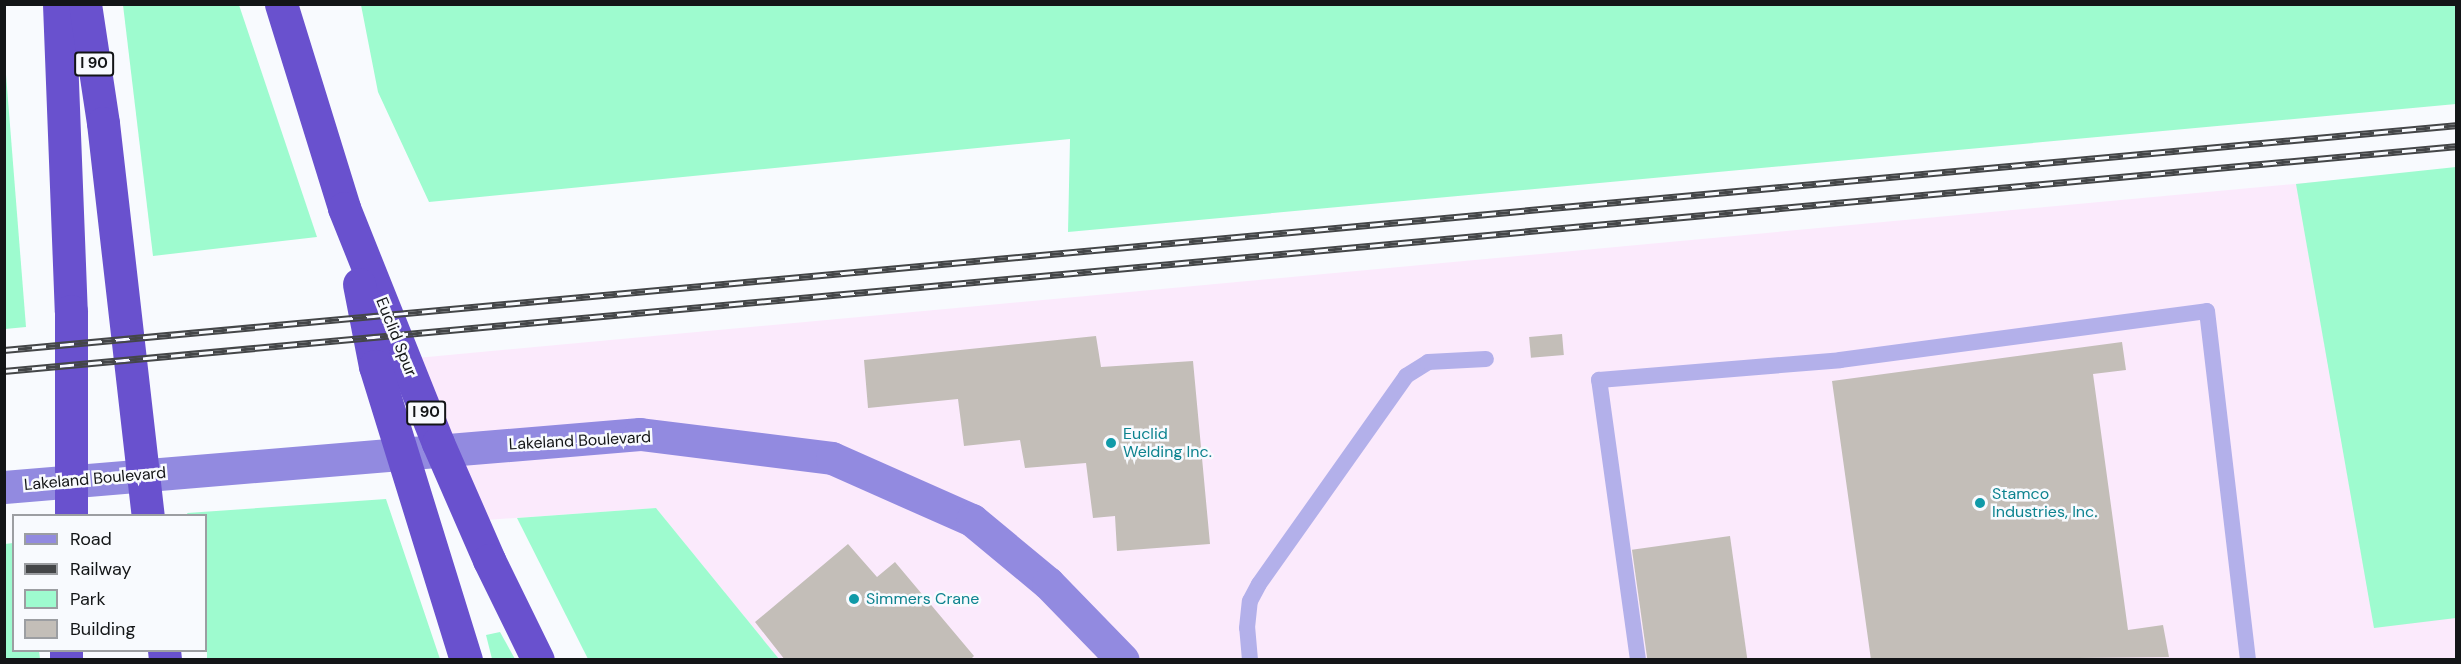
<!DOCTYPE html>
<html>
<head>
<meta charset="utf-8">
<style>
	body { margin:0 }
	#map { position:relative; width:2461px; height:664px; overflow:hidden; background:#f8fafe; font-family:"DM Sans",sans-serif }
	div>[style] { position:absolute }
	.industrial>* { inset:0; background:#fbeafc }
	.green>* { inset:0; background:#9efbcf }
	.building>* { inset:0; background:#c3beb8; transform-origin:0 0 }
	.lane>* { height:16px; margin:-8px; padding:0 8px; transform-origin:8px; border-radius:8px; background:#b3b0ea }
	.secondary>* { height:33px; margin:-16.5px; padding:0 16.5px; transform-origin:16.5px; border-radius:16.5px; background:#928ae0 }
	.highway>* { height:33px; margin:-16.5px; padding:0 16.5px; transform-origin:16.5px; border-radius:16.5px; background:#6951ce }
	.rail>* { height:7px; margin-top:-3.5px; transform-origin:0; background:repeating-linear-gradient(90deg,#f8fafe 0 14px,#444648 0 28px); box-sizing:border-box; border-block:2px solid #444648 }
	.dots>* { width:16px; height:16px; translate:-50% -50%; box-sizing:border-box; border:3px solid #f8fafe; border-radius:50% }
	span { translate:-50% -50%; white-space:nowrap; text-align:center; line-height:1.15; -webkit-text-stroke:5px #f8fafe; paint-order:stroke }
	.shield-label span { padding:2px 4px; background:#f8fafe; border:2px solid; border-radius:4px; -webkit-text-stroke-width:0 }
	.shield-label { font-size:15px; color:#131517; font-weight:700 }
	.street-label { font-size:16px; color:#131517 }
	.culture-label { font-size:16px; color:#0d838f }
	.left { translate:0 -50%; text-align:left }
	.frame { position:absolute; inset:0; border:6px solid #131517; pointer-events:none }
	.legend { position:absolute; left:12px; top:514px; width:195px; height:138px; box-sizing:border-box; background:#f8fafe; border:2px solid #9c9ea2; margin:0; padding:8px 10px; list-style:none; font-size:18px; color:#131517 }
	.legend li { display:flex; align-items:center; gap:12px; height:30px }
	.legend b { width:30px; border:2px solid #9c9ea2 }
</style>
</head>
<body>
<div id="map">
	<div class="industrial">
		<div style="clip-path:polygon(2456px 169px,2456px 659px,779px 659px,656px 508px,473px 521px,406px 359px)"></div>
	</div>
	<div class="green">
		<div style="clip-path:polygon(2456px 4px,2456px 104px,1068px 232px,1070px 139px,429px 202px,378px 92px,361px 5px)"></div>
		<div style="clip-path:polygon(123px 5px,239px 5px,317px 237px,153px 256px)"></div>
		<div style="clip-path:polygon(5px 62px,26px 327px,5px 329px,4px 329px)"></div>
		<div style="clip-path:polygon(2456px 167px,2456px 618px,2374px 628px,2296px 184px)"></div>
		<div style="clip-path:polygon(386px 499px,440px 659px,207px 659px,206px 516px,188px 515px,187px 513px)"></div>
		<div style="clip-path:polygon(656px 508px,779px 659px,588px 659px,517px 518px)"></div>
		<div style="clip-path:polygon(13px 543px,14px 650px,39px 651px,40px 659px,5px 659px,5px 544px)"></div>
		<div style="clip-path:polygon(500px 632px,515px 659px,492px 659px,486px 635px)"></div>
	</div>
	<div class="building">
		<div style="left:1562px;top:334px;width:21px;height:33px;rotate:85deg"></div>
		<div style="clip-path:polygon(1096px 336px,1101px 367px,1193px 361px,1210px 544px,1117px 551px,1115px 516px,1093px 518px,1086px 463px,1025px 468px,1020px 440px,964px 446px,958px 399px,868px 408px,864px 360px)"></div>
		<div style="clip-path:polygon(2122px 342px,2126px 370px,2093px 374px,2128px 630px,2163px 625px,2169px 657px,1871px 660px,1832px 381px)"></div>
		<div style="left:1730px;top:536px;width:125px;height:99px;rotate:82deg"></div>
		<div style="clip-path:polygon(848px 544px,877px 577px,895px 562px,974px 656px,970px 660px,785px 660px,755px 622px)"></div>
	</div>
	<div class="lane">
		<div style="left:1250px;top:660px;width:32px;rotate:-95deg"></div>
		<div style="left:1247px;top:628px;width:27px;rotate:-84deg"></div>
		<div style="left:1250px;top:601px;width:19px;rotate:-62deg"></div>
		<div style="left:1259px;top:584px;width:255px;rotate:-54.7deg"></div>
		<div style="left:1406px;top:376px;width:26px;rotate:-32deg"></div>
		<div style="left:1428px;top:362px;width:58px;rotate:-3deg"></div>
		<div style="left:1638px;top:660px;width:283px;rotate:-97.9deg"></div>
		<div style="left:1599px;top:380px;width:242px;rotate:-4.7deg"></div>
		<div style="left:1840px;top:360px;width:370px;rotate:-7.6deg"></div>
		<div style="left:2207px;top:311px;width:351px;rotate:83.3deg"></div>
	</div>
	<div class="secondary">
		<div style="left:4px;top:487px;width:638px;rotate:-4.76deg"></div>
		<div style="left:640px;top:434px;width:193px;rotate:7.1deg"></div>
		<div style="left:832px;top:458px;width:153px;rotate:23.9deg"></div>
		<div style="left:972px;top:520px;width:99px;rotate:39.7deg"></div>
		<div style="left:1048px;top:583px;width:107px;rotate:45.8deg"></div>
	</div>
	<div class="highway">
		<div style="left:59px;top:4px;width:307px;rotate:87.8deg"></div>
		<div style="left:71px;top:311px;width:205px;rotate:90deg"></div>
		<div style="left:85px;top:4px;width:120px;rotate:81.4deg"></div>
		<div style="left:103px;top:123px;width:396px;rotate:83.5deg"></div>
		<div style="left:281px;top:4px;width:214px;rotate:72.8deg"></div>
		<div style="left:344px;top:208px;width:253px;rotate:68.2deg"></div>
		<div style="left:438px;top:443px;width:128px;rotate:66.4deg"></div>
		<div style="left:489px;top:560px;width:111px;rotate:63.9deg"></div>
		<div style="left:359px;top:284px;width:84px;rotate:79deg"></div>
		<div style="left:375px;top:366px;width:308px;rotate:72.8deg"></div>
		<div style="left:164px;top:650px;width:10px;rotate:84deg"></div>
		<div style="left:66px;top:660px;width:10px;rotate:-90deg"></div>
	</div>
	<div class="rail">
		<div style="left:4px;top:350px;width:2462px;rotate:-5.24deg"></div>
		<div style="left:4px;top:371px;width:2462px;rotate:-5.24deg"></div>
	</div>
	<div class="dots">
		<div style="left:1111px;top:443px;background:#0f9aa8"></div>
		<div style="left:1980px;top:503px;background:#0f9aa8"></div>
		<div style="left:854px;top:599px;background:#0f9aa8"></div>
	</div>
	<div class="shield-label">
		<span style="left:94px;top:64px">I 90</span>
		<span style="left:426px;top:413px">I 90</span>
	</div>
	<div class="street-label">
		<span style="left:396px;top:337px;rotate:68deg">Euclid Spur</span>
		<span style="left:580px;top:441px;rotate:-3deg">Lakeland Boulevard</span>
		<span style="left:95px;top:479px;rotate:-5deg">Lakeland Boulevard</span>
	</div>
	<div class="culture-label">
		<span class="left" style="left:1123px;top:443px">Euclid<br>Welding Inc.</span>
		<span class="left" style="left:1992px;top:503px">Stamco<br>Industries, Inc.</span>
		<span class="left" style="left:866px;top:599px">Simmers Crane</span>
	</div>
	<div class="frame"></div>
	<ul class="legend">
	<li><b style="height:8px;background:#928ae0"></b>Road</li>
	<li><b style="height:8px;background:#444648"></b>Railway</li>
	<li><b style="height:16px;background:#9efbcf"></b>Park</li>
	<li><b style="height:16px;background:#c3beb8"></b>Building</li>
	</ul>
</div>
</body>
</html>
